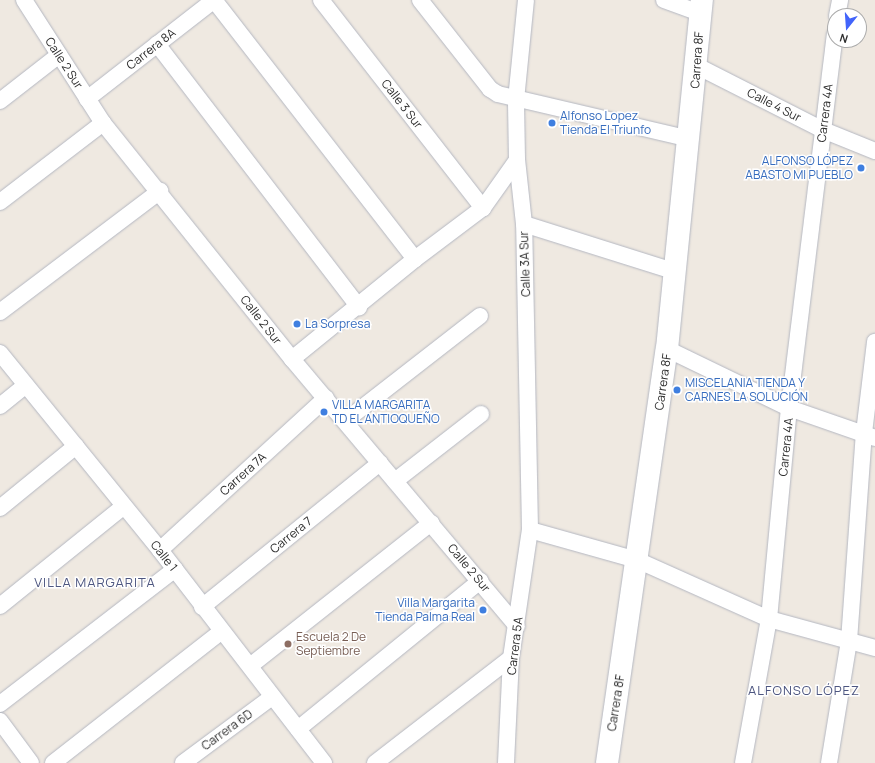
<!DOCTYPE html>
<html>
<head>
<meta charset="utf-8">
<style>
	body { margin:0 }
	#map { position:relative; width:875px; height:763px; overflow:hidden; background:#efe9e1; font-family:Manrope,sans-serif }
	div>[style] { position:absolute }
	.roads { filter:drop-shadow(0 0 1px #b4b7c1) drop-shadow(0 0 1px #b4b7c1) }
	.street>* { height:16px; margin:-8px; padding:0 8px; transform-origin:8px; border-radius:8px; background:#fff }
	.secondary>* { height:22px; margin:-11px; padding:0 11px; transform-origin:11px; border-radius:11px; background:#fff }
	.dots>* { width:11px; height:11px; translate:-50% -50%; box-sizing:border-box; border:2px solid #fff; border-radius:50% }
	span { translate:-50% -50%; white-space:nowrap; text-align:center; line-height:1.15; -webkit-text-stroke:3px #fff; paint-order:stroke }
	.street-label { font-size:12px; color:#2e2e2e }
	.shop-label { font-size:12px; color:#366cbe }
	.left { translate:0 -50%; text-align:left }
	.right { translate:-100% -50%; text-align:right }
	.education-label { font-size:12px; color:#785e54 }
	.neighbourhood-label { font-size:13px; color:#4d5680; letter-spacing:1px }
	.north { position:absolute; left:827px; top:8px; width:40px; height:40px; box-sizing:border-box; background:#fff; border:1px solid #ababab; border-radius:50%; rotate:197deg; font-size:11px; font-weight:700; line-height:16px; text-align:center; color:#2e2e2e }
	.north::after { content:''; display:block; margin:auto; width:14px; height:18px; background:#4264fb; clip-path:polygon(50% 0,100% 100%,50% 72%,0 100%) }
</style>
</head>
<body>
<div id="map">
	<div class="roads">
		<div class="street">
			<div style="left:24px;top:0;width:146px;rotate:57.3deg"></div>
			<div style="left:103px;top:123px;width:302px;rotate:51.3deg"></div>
			<div style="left:292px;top:359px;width:349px;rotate:49.9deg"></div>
			<div style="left:214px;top:0;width:328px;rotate:52.2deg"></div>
			<div style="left:321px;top:0;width:264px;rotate:52.1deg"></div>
			<div style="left:420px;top:0;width:113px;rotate:51.8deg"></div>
			<div style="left:490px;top:89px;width:9px;rotate:32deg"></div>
			<div style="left:498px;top:94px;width:197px;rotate:13.2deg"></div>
			<div style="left:664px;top:0;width:38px;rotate:20deg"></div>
			<div style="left:837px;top:16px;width:16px;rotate:-79deg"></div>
			<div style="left:157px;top:44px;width:332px;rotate:52.5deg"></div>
			<div style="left:697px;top:66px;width:141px;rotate:26.9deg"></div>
			<div style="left:823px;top:130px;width:56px;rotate:22deg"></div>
			<div style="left:87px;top:99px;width:161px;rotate:-37.9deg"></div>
			<div style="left:0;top:101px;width:75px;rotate:-37.9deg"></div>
			<div style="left:0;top:202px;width:130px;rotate:-37.5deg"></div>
			<div style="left:524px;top:224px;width:156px;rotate:17.5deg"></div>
			<div style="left:0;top:312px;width:201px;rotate:-37.1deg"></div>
			<div style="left:667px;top:349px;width:136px;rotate:25.8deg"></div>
			<div style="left:789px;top:408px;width:91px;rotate:19.2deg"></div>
			<div style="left:0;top:353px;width:254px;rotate:50.9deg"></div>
			<div style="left:160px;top:550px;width:269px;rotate:52.4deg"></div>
			<div style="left:292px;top:359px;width:159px;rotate:-39.1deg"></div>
			<div style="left:415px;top:259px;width:85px;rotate:-36.9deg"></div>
			<div style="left:483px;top:208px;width:59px;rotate:-54.7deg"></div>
			<div style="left:0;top:406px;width:33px;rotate:-39deg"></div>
			<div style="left:345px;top:421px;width:171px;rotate:-37.9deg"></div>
			<div style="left:395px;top:481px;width:109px;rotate:-37.9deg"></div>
			<div style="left:0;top:508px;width:98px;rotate:-39.2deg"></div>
			<div style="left:530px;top:530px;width:111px;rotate:15.7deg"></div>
			<div style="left:637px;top:560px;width:145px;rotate:24.1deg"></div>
			<div style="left:769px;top:619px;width:110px;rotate:15.3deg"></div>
			<div style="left:160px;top:550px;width:225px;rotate:-42.5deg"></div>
			<div style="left:0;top:606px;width:159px;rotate:-38.9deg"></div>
			<div style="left:202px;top:607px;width:229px;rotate:-39deg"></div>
			<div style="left:250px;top:666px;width:231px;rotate:-38.3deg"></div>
			<div style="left:0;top:704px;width:221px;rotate:-37.6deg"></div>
			<div style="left:0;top:721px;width:52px;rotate:53.6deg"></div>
			<div style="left:298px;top:729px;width:235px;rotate:-39.1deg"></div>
			<div style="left:53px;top:763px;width:214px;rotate:-38deg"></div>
			<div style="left:183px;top:763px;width:111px;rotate:-36.6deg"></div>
			<div style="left:375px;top:763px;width:172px;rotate:-37.7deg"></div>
			<div style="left:506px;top:763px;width:105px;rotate:-87.3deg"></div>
			<div style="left:511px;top:658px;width:129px;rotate:-81.6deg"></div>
			<div style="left:530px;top:530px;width:306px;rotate:-91.1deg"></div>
			<div style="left:524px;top:224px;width:64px;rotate:-96.2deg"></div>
			<div style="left:517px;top:160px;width:60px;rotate:-91deg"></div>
			<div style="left:516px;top:100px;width:100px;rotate:-84.3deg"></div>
			<div style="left:743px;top:763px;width:146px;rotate:-79.8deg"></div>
			<div style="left:769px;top:619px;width:212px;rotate:-84.6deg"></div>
			<div style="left:789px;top:408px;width:376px;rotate:-83deg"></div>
			<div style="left:829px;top:763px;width:124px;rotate:-80.7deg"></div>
			<div style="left:849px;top:641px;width:209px;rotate:-85.9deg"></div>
			<div style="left:864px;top:433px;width:92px;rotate:-83.1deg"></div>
		</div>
		<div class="secondary">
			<div style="left:607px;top:763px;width:418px;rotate:-81.8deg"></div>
			<div style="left:667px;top:349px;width:351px;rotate:-84.3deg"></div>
		</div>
	</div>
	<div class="dots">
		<div style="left:552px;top:123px;background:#3f7fe0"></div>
		<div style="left:861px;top:168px;background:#3f7fe0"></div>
		<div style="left:297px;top:324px;background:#3f7fe0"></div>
		<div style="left:677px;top:390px;background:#3f7fe0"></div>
		<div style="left:324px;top:412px;background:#3f7fe0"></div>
		<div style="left:483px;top:610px;background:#3f7fe0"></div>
		<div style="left:288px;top:644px;background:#8d6e63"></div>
	</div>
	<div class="street-label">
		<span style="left:151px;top:49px;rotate:-38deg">Carrera 8A</span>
		<span style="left:697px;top:60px;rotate:-86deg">Carrera 8F</span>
		<span style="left:64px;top:63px;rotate:57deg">Calle 2 Sur</span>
		<span style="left:402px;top:104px;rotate:52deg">Calle 3 Sur</span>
		<span style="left:774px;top:105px;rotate:27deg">Calle 4 Sur</span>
		<span style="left:825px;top:113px;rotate:-83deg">Carrera 4A</span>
		<span style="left:525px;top:264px;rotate:-92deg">Calle 3A Sur</span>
		<span style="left:261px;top:320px;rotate:52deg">Calle 2 Sur</span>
		<span style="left:663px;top:382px;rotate:-82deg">Carrera 8F</span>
		<span style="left:786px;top:447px;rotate:-84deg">Carrera 4A</span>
		<span style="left:243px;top:474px;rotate:-42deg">Carrera 7A</span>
		<span style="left:291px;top:535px;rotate:-39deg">Carrera 7</span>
		<span style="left:164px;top:556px;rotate:52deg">Calle 1</span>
		<span style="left:469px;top:568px;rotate:50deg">Calle 2 Sur</span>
		<span style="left:515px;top:646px;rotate:-83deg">Carrera 5A</span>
		<span style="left:616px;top:703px;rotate:-81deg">Carrera 8F</span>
		<span style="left:227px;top:730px;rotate:-36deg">Carrera 6D</span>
	</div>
	<div class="shop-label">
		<span class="left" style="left:560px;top:123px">Alfonso Lopez<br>Tienda El Triunfo</span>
		<span class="right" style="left:853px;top:168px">ALFONSO LÓPEZ<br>ABASTO MI PUEBLO</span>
		<span class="left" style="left:305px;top:324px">La Sorpresa</span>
		<span class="left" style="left:685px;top:390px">MISCELANIA TIENDA Y<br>CARNES LA SOLUCIÓN</span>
		<span class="left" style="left:332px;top:412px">VILLA MARGARITA<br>TD EL ANTIOQUEÑO</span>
		<span class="right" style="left:475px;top:610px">Villa Margarita<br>Tienda Palma Real</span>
	</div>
	<div class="education-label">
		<span class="left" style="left:296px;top:644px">Escuela 2 De<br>Septiembre</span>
	</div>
	<div class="neighbourhood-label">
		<span style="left:95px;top:582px">VILLA MARGARITA</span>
		<span style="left:804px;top:690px">ALFONSO LÓPEZ</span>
	</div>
	<div class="north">N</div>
</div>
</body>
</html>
